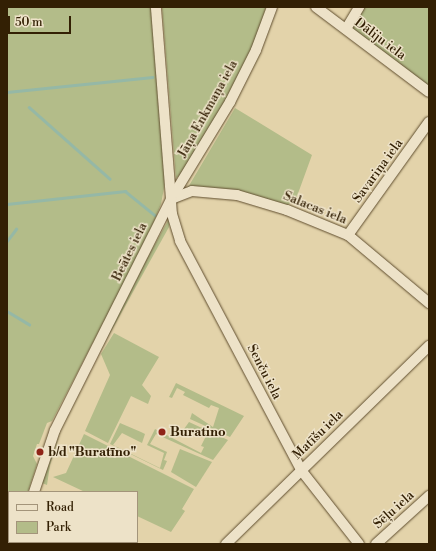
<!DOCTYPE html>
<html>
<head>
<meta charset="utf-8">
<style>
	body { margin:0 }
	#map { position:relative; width:436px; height:551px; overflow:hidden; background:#e3d3aa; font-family:"Libre Bodoni",serif }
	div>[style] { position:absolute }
	.green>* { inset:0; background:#b3bc89 }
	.stream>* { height:2.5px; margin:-1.25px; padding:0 1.25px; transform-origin:1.25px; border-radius:1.25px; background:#95b8a6 }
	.roads { filter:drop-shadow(0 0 1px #5f4d2e) drop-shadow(0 0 1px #5f4d2e) }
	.minor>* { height:10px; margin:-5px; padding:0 5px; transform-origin:5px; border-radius:5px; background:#ede2c8 }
	.dots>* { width:11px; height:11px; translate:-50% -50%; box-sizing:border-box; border:2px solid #ede2c8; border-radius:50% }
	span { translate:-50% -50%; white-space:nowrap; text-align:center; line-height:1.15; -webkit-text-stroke:3px #ede2c8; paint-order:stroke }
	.street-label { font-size:13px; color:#332004 }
	.poi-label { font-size:13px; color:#332004; font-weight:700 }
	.left { translate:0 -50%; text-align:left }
	.frame { position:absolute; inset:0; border:8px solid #332004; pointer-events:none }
	.legend { position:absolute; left:8px; top:491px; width:130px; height:52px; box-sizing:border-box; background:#ede2c8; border:1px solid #a3947a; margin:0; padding:5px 7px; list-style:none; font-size:12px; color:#332004 }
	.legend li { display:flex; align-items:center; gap:8px; height:20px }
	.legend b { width:20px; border:1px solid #a3947a }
	.scale { position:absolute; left:8px; top:16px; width:63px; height:18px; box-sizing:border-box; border:2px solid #332004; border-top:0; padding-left:5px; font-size:12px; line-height:14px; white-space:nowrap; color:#332004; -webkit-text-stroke:3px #ede2c8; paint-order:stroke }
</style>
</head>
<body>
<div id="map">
	<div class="green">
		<div style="clip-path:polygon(7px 7px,152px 7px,165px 183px,161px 204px,148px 237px,52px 421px,47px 423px,39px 444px,37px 444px,33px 456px,37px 464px,28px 492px,9px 492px,9px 542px,11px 544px,7px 544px)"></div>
		<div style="clip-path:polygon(162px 7px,266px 7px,253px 49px,228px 100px,204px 136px,184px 172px,176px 178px)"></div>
		<div style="clip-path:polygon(359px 7px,429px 7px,429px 92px,346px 29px)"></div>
		<div style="clip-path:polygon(235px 108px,312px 155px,296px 199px,288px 205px,236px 192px,187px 189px)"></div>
		<div style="clip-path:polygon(169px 219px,169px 227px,98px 355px,122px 303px)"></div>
		<div style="clip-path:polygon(114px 333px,159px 357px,142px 385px,151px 396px,148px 404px,131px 396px,108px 443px,85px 431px,110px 375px,101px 354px)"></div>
		<div style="clip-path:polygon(176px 383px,244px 416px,230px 437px,190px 419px,192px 413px,213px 427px,219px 408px,211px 405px,209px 408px,183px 395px,185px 392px,177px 388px,172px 398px,169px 397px)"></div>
		<div style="clip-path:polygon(189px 422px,228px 440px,213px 460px,156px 434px,150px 444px,167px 452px,164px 460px,167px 461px,163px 470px,110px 444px,120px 423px,141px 432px,145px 434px,142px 443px,122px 433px,113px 445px,160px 468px,164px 453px,147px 445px,155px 429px,201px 453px,204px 447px,201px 446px,206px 436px,198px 432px,196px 435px,184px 429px)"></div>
		<div style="clip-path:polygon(61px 431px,50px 465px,47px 485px,42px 483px)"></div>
		<div style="clip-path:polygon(84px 434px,194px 489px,182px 509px,185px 511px,171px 532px,137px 516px,137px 492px,85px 492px,53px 477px,66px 473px)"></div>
		<div style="clip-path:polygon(180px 449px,212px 462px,196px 487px,171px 472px)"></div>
	</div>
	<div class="stream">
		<div style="left:7px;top:92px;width:146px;rotate:-5.9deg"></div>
		<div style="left:29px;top:107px;width:108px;rotate:41.6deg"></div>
		<div style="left:7px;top:204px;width:119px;rotate:-6.3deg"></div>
		<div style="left:125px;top:191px;width:38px;rotate:39deg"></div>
		<div style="left:7px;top:241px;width:15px;rotate:-53deg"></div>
		<div style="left:7px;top:311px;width:26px;rotate:31deg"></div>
	</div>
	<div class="roads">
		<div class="minor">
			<div style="left:316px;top:7px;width:141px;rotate:37deg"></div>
			<div style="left:346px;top:29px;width:26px;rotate:-59deg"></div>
			<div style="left:171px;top:199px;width:22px;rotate:-21deg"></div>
			<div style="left:192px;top:191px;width:45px;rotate:5.1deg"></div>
			<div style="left:237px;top:195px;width:52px;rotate:16.7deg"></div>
			<div style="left:287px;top:210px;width:66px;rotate:22.3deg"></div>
			<div style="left:348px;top:235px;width:106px;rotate:40deg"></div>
			<div style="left:171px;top:199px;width:114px;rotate:-58.7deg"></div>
			<div style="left:230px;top:102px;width:58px;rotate:-63.4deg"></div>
			<div style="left:256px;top:50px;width:46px;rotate:-69.6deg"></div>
			<div style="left:171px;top:201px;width:13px;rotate:86deg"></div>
			<div style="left:172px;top:214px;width:28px;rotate:73deg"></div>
			<div style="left:180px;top:241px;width:259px;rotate:62.1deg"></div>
			<div style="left:301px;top:470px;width:94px;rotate:51.9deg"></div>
			<div style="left:348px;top:235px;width:139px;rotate:-54.4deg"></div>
			<div style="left:34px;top:492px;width:65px;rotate:-71.3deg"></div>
			<div style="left:55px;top:430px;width:258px;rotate:-63.3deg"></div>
			<div style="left:171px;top:199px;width:193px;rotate:-94.5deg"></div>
			<div style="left:17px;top:544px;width:2px;rotate:-63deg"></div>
			<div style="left:226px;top:544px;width:284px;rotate:-44.3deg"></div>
			<div style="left:376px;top:544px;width:72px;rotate:-42.2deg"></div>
		</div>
	</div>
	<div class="dots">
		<div style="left:162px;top:432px;background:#8f2418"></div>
		<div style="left:40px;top:452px;background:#8f2418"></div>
	</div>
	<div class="street-label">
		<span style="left:380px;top:39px;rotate:37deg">Dāliju iela</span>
		<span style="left:208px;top:109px;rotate:-61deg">Jāņa Enkmaņa iela</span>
		<span style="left:378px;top:171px;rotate:-54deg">Savariņa iela</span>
		<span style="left:315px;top:208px;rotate:22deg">Salacas iela</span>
		<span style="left:130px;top:252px;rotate:-64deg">Beātes iela</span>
		<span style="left:264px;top:372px;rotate:63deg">Senču iela</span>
		<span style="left:318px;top:435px;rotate:-44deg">Matīšu iela</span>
		<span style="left:394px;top:510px;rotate:-42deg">Sēļu iela</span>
	</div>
	<div class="poi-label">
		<span class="left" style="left:170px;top:432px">Buratino</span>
		<span class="left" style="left:48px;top:452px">b/d "Buratīno"</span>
	</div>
	<div class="frame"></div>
	<ul class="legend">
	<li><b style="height:5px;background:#ede2c8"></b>Road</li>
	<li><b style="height:11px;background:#b3bc89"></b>Park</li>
	</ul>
	<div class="scale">50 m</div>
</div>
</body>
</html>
